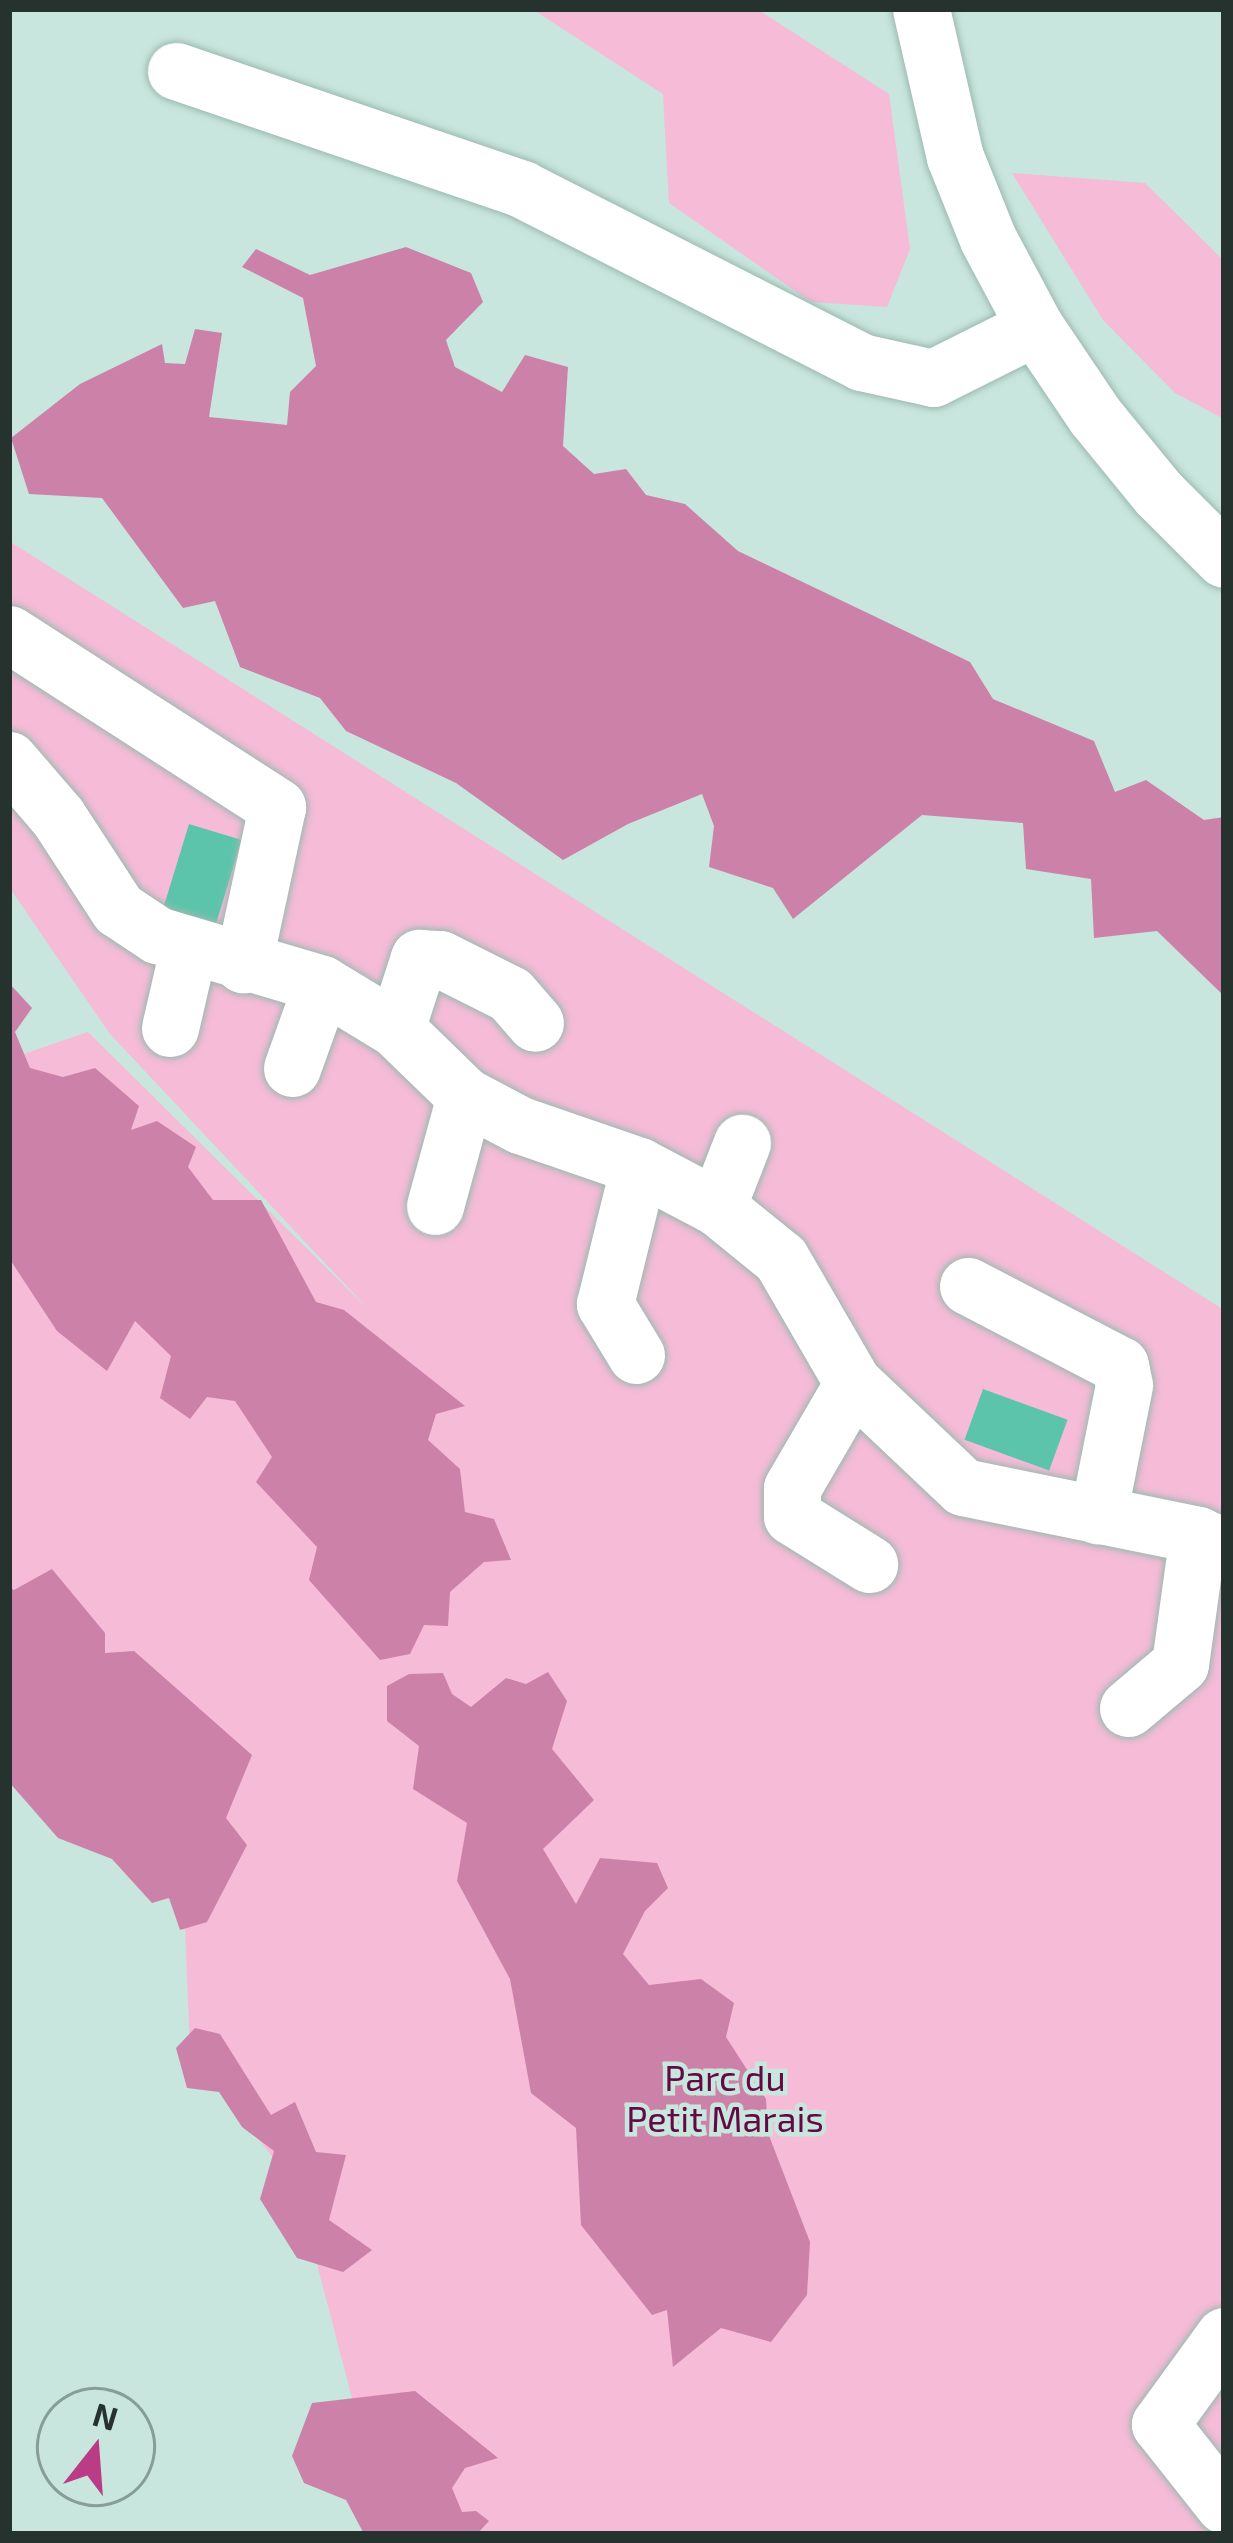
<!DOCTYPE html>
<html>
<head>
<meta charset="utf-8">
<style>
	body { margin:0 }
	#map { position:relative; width:1233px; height:2543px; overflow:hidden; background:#c8e6dd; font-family:"Exo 2",sans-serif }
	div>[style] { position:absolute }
	.green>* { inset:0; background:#f5bbd7 }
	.water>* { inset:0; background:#cc82a8 }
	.building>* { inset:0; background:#5dc4ac; transform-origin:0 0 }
	.roads { filter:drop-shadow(0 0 3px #9cb9b0) drop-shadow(0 0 3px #9cb9b0) }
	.minor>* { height:57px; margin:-28.5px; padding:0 28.5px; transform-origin:28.5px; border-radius:28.5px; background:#fff }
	span { translate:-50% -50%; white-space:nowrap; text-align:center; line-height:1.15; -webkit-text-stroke:9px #c8e6dd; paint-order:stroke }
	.park-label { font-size:36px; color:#630943 }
	.frame { position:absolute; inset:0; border:12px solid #26322e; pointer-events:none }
	.north { position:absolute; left:36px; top:2387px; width:120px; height:120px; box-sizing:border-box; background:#c8e6dd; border:3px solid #879e97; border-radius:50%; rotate:17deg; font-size:33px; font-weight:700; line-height:48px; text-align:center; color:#26322e }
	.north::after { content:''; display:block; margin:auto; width:42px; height:54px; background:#ba3b86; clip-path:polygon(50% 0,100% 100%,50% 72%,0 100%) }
</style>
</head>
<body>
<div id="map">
	<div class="green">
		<div style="clip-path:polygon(532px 9px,757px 9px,889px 94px,910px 249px,887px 307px,811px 302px,669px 203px,663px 94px)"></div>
		<div style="clip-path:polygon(1012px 173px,1145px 183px,1224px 261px,1224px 419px,1175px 393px,1103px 320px)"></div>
		<div style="clip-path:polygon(9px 541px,1224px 1310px,1224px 2534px,395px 2534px,368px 2459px,297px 2188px,190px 2051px,180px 1802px,9px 1654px,9px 1059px,88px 1032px,371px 1312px,110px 1034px,9px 887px)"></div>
	</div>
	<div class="water">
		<div style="clip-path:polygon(406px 247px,471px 273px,483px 302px,446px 340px,455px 367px,502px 392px,525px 355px,568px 367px,563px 446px,594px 474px,626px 469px,646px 495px,685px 504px,738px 551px,970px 662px,993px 699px,1094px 741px,1115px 792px,1146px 780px,1204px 820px,1224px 817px,1224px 996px,1157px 931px,1094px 938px,1091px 879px,1026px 869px,1023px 823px,922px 815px,793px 919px,773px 888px,709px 867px,714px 826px,702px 794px,628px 824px,563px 860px,456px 783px,346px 731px,320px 698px,240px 667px,215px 601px,183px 608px,102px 498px,29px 494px,11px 438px,80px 384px,162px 344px,165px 363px,185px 364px,195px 329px,222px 333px,209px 417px,287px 425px,290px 392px,316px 366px,303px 298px,242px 267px,256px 249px,310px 275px)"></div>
		<div style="clip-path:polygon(9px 983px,32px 1008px,15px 1032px,30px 1068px,63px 1077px,95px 1068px,139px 1106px,131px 1130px,157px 1121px,196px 1147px,188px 1167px,213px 1200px,261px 1200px,316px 1302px,344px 1310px,465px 1406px,436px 1414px,428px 1440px,460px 1469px,465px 1512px,494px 1519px,511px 1560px,484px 1562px,450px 1592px,448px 1626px,424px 1625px,410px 1654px,380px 1660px,309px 1580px,317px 1547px,256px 1482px,272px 1457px,235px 1401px,207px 1397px,190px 1419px,160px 1398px,171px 1356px,135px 1321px,107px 1371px,57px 1331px,9px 1258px)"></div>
		<div style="clip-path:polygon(52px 1569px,105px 1633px,105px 1653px,134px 1651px,252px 1755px,226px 1818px,247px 1845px,207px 1922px,180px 1930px,169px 1898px,152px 1903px,112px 1859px,58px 1838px,9px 1782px,9px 1587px,14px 1590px)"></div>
		<div style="clip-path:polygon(548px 1672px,567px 1701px,552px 1749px,594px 1800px,543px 1849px,576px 1904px,600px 1858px,657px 1863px,668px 1888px,645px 1911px,623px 1954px,649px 1985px,701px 1979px,734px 2003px,726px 2037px,766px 2099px,768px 2133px,810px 2242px,807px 2295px,771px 2342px,721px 2328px,673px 2367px,667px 2310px,652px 2315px,581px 2225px,576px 2128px,531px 2093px,510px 1979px,457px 1881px,467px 1823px,413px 1789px,419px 1746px,387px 1721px,387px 1686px,409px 1674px,443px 1673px,452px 1694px,471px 1707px,506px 1678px,526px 1684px)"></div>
		<div style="clip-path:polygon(195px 2028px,220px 2034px,271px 2115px,295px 2102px,316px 2152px,346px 2155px,329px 2220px,372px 2250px,343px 2272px,297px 2258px,260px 2199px,274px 2151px,242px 2127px,219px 2092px,187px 2088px,176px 2048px)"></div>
		<div style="clip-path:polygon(415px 2391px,498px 2458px,465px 2468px,452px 2488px,462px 2512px,476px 2511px,489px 2521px,477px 2534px,364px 2534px,346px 2500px,304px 2483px,292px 2456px,312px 2403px)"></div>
	</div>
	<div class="building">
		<div style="left:189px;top:824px;width:55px;height:89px;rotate:17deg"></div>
		<div style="left:983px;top:1389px;width:90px;height:54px;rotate:20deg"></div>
	</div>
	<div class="roads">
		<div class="minor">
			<div style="left:921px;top:9px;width:152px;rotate:77.1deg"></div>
			<div style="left:955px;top:157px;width:88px;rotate:68.1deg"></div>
			<div style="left:988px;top:239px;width:100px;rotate:61.9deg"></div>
			<div style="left:1035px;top:327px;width:107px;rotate:56deg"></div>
			<div style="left:1095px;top:416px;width:99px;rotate:50.7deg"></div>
			<div style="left:1158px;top:493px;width:93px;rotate:45deg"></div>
			<div style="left:176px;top:71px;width:366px;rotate:18.8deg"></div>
			<div style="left:522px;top:189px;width:381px;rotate:27deg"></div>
			<div style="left:861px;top:362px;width:74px;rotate:12.5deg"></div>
			<div style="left:933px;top:378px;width:114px;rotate:-26.6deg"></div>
			<div style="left:9px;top:634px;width:319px;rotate:32.8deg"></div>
			<div style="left:277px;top:807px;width:161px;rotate:102.2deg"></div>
			<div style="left:9px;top:760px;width:75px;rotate:49.3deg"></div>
			<div style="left:58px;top:817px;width:110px;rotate:56.9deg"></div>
			<div style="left:118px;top:909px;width:47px;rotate:33.7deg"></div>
			<div style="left:157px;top:935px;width:172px;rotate:16.5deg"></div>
			<div style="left:322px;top:984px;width:87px;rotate:31.3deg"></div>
			<div style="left:396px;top:1029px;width:96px;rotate:44.2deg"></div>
			<div style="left:465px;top:1096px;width:62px;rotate:27.8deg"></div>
			<div style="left:520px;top:1125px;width:126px;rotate:19deg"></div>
			<div style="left:639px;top:1166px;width:88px;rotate:27.7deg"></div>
			<div style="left:717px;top:1207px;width:82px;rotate:39.1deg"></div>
			<div style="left:781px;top:1259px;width:143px;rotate:59.9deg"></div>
			<div style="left:853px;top:1383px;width:151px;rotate:43.4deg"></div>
			<div style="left:963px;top:1487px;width:240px;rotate:11.5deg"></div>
			<div style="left:1198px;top:1535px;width:29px;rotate:25deg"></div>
			<div style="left:170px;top:1028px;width:84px;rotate:-77deg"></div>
			<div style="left:396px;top:1029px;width:75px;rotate:-72.1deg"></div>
			<div style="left:419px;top:958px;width:21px;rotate:3deg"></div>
			<div style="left:440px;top:959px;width:78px;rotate:26.6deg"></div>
			<div style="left:510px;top:994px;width:38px;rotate:49deg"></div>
			<div style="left:292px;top:1068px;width:89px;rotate:-70.3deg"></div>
			<div style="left:435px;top:1206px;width:114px;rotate:-74.7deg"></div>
			<div style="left:717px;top:1207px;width:69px;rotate:-68.7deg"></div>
			<div style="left:968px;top:1286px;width:171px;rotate:27.5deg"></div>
			<div style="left:1120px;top:1365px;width:20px;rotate:79deg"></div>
			<div style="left:1124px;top:1385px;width:133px;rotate:101.3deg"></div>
			<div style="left:636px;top:1355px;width:60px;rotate:-121.3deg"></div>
			<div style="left:605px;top:1304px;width:142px;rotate:-76.2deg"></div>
			<div style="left:853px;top:1383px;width:121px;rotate:120.2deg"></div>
			<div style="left:792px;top:1488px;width:28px;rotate:90deg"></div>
			<div style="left:792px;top:1516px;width:91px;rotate:31.9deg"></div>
			<div style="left:1128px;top:1708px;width:68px;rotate:-40.2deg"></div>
			<div style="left:1180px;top:1664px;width:130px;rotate:-82.1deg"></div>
			<div style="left:1224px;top:2336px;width:109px;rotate:126deg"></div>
			<div style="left:1160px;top:2424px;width:103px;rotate:51.7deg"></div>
		</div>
	</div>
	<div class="park-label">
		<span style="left:725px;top:2097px">Parc du<br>Petit Marais</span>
	</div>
	<div class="frame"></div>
	<div class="north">N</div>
</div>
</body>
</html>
